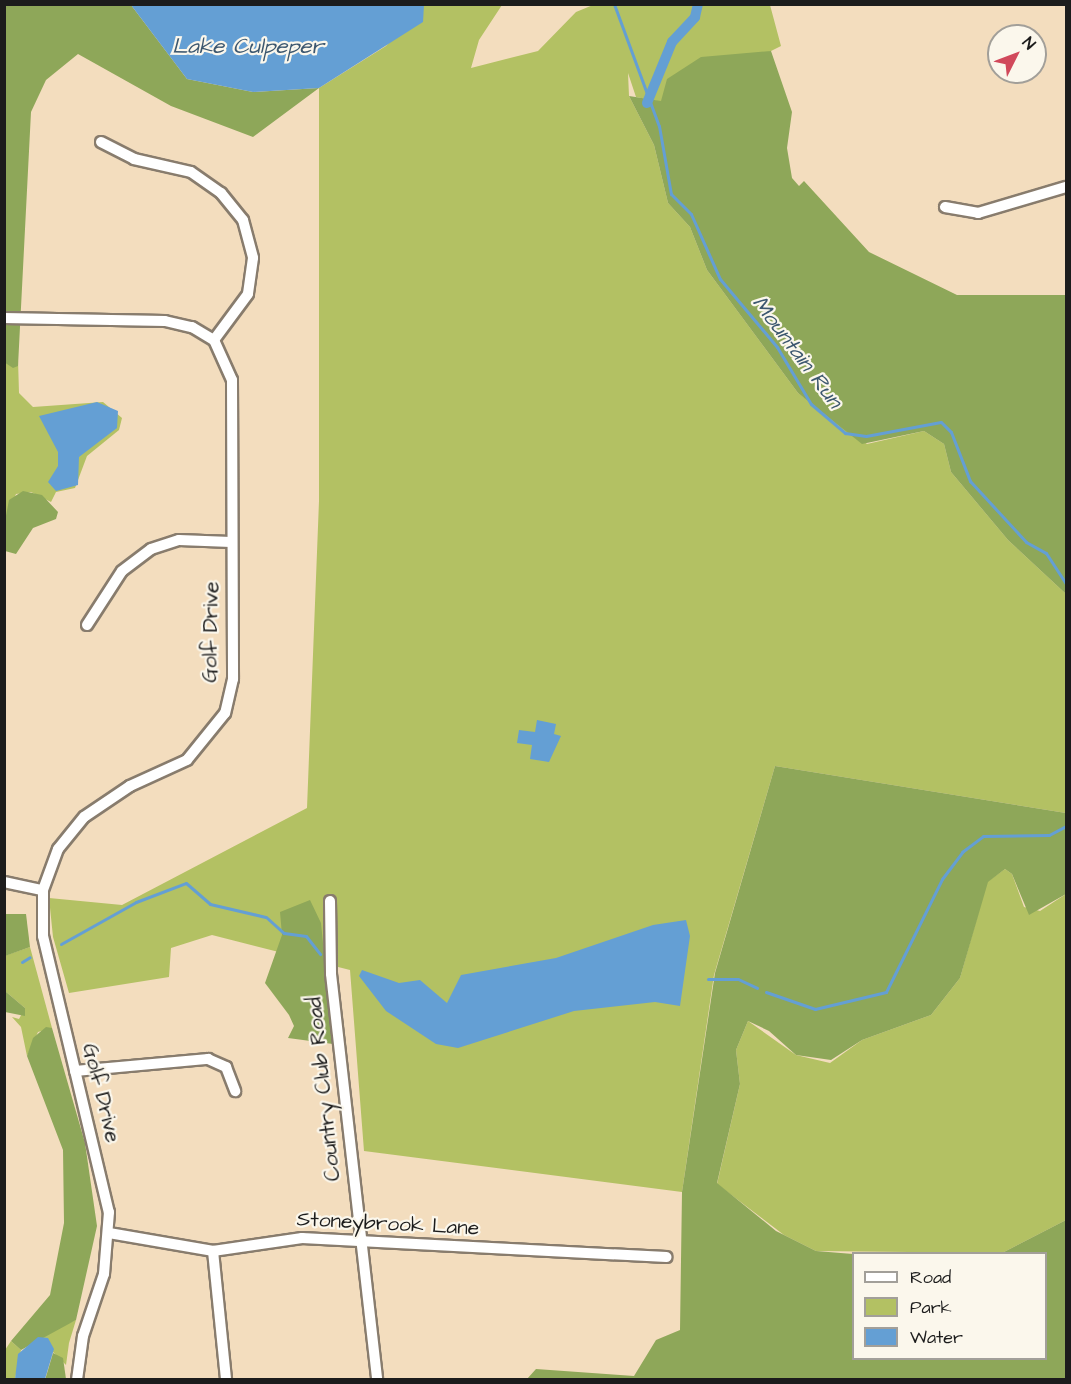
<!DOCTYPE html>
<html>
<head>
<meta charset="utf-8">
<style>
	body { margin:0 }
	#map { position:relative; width:1071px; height:1384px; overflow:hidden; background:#f3ddbe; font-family:"Architects Daughter",sans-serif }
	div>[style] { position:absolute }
	.green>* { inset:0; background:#b3c163 }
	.forest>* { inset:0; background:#8ea759 }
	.water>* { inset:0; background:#649fd4 }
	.stream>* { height:3px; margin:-1.5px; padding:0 1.5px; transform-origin:1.5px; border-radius:1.5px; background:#649fd4 }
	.canal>* { height:10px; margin:-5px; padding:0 5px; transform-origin:5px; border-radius:5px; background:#649fd4 }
	.roads { filter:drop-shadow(2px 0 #887c6d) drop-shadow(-2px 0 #887c6d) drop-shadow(0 2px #887c6d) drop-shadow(0 -2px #887c6d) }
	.street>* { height:10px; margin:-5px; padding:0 5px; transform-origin:5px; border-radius:5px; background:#fff }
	span { translate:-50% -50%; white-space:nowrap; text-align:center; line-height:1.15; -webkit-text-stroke:4.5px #fbf7ec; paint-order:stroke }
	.street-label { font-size:21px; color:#1c1c1c }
	.water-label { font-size:22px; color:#3c576f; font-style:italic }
	.frame { position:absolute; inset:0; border:6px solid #1c1c1c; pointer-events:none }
	.legend { position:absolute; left:852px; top:1252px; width:195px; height:108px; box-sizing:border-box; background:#fbf7ec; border:2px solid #a29f99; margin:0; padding:8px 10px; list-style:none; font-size:18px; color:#1c1c1c }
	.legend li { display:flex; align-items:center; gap:12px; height:30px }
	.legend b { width:30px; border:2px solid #a29f99 }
	.north { position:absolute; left:987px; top:24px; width:60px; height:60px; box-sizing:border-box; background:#fbf7ec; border:2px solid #a29f99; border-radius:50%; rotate:48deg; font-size:16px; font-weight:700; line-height:24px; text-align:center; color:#1c1c1c }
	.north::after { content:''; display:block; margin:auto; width:21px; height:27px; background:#d1495b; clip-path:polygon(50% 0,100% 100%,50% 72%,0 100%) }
</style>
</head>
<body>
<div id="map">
	<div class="green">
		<i style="clip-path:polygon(424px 5px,502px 5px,479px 40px,471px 68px,538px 51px,576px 12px,593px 5px,770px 5px,781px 46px,668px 103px,636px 97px,628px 73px,629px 96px,654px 145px,668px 203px,690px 227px,707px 270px,798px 393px,867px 444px,924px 431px,944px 444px,951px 472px,1008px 540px,1066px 594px,1066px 813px,775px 766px,714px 975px,682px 1192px,364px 1151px,350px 970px,212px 935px,171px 948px,169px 977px,69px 993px,53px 937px,49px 898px,122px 905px,307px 808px,319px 501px,319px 88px,386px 46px)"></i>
		<i style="clip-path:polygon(4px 325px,17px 326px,19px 393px,33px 407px,103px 402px,122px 418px,119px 430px,87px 456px,75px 488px,56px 492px,51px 502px,31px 492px,16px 494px,5px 521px)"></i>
		<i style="clip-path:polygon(1005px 869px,1012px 874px,1024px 907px,1040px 911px,1066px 894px,1066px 1220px,1002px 1253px,816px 1251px,784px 1235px,717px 1184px,740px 1084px,736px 1050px,748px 1021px,796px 1055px,830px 1063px,862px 1040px,931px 1015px,960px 978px,987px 882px)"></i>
		<i style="clip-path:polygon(30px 947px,52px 1028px,38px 1032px,27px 1056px,21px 1027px,12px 1017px,19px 1019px,25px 1008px,5px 991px,4px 956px)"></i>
		<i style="clip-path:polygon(76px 1320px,69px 1343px,66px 1365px,38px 1337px)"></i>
		<i style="clip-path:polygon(11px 1341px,21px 1350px,15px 1379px,5px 1380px,5px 1350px)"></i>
	</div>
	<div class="forest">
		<i style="clip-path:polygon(4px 5px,131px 5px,187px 79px,253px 92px,319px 88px,253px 137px,171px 106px,78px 54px,46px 80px,31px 112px,18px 366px,13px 368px,4px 362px)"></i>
		<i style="clip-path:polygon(771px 51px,792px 112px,787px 148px,792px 178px,799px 186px,804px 181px,869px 252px,957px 295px,1066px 295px,1066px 594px,1008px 540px,951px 472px,944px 444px,924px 431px,862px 444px,798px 393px,707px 270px,690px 227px,668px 203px,654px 145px,629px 96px,661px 101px,667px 79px,701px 57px)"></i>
		<i style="clip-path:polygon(23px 491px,42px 495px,58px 512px,56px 519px,33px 528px,16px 554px,5px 551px,5px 521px,9px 500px)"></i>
		<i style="clip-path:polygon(775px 766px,1066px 813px,1066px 894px,1029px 915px,1012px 874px,1005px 869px,988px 882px,960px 978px,931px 1015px,862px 1040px,831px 1060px,796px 1055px,769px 1031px,748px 1021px,736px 1050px,740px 1084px,717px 1183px,776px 1231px,816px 1251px,853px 1254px,854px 1358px,1046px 1358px,1046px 1254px,1002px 1253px,1066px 1220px,1066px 1379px,527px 1379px,536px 1369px,634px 1376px,656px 1340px,680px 1330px,682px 1192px,715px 973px)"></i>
		<i style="clip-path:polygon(310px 900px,321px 923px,333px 1044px,288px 1038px,294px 1026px,289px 1015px,265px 983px,282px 935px,280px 912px)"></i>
		<i style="clip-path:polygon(5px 914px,26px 914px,30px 947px,5px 956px)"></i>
		<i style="clip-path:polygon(5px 991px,25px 1008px,25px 1016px,5px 1012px)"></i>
		<i style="clip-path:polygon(46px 1027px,52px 1028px,85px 1143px,97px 1226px,76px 1320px,21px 1350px,11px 1341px,50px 1295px,64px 1223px,63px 1150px,27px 1056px,33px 1038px)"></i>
		<i style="clip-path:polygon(53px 1353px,63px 1358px,66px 1379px,45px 1380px)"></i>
	</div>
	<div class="water">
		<i style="clip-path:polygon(131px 5px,424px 5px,423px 22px,319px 88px,253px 92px,187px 79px)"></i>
		<i style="clip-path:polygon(97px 402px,118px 411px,117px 428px,79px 457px,78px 485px,56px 491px,48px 482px,58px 466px,58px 452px,39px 416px)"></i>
		<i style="clip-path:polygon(537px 720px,556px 724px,554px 734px,561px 736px,549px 762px,530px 759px,532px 745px,517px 743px,519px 730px,535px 732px)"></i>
		<i style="clip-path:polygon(686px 920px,690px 936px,680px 1006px,655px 1002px,574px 1011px,458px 1048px,436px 1044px,386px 1011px,359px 976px,362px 970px,399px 983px,420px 980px,447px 1003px,461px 975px,556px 958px,653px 925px)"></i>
		<i style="clip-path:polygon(38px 1337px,48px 1338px,54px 1349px,45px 1379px,15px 1379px,18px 1354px)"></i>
	</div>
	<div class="stream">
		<i style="left:614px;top:4px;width:130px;rotate:69.8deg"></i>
		<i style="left:659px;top:126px;width:69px;rotate:80deg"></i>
		<i style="left:671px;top:194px;width:28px;rotate:45deg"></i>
		<i style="left:691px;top:214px;width:71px;rotate:66deg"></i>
		<i style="left:720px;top:279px;width:89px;rotate:50deg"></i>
		<i style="left:777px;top:347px;width:66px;rotate:59.2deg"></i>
		<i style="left:811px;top:404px;width:45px;rotate:40.5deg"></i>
		<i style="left:845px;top:433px;width:21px;rotate:8deg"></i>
		<i style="left:866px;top:436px;width:76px;rotate:-10.6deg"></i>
		<i style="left:941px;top:422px;width:14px;rotate:45deg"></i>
		<i style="left:951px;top:432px;width:53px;rotate:68.8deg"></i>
		<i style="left:970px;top:481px;width:83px;rotate:47.4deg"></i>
		<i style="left:1026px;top:542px;width:23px;rotate:29deg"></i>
		<i style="left:1046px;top:553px;width:37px;rotate:57deg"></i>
		<i style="left:61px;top:944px;width:86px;rotate:-29.2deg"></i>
		<i style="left:136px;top:902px;width:53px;rotate:-20.8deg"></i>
		<i style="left:186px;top:883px;width:32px;rotate:41deg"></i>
		<i style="left:210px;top:904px;width:57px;rotate:13.1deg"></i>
		<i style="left:266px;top:917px;width:24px;rotate:42deg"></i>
		<i style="left:284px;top:933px;width:22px;rotate:8deg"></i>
		<i style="left:306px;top:936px;width:23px;rotate:52deg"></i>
		<i style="left:22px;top:962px;width:9px;rotate:-32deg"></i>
		<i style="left:708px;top:979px;width:30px"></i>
		<i style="left:738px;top:979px;width:21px;rotate:25deg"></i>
		<i style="left:766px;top:992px;width:52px;rotate:19.1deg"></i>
		<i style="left:815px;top:1009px;width:73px;rotate:-13.5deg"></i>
		<i style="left:886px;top:992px;width:126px;rotate:-63.6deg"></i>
		<i style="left:942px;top:879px;width:34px;rotate:-53deg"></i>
		<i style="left:962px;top:852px;width:26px;rotate:-37deg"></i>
		<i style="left:983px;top:836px;width:66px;rotate:-0.9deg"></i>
		<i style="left:1049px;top:835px;width:19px;rotate:-28deg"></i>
	</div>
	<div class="canal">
		<i style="left:647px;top:103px;width:66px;rotate:-67.7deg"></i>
		<i style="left:672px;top:42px;width:34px;rotate:-47deg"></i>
		<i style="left:695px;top:17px;width:13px;rotate:-77deg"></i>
	</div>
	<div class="roads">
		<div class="street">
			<i style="left:101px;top:142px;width:37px;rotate:27deg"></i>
			<i style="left:134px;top:159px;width:58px;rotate:12.8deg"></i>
			<i style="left:191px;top:172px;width:37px;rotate:35deg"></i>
			<i style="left:221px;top:193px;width:35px;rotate:51deg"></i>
			<i style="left:243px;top:220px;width:39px;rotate:75deg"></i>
			<i style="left:253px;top:258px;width:36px;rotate:98deg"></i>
			<i style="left:248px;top:294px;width:57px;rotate:126.5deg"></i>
			<i style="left:945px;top:207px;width:34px;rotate:10deg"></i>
			<i style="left:978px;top:213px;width:92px;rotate:-16.5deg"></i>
			<i style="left:4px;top:318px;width:161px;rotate:1.1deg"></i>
			<i style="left:165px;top:321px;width:28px;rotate:13deg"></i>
			<i style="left:192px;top:327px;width:26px;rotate:31deg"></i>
			<i style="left:214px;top:340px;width:44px;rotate:65.8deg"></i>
			<i style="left:232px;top:380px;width:299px;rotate:89.8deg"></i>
			<i style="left:233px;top:679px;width:35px;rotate:103deg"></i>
			<i style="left:225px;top:713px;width:60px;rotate:129deg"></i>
			<i style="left:187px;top:760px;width:63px;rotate:155.5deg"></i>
			<i style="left:130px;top:786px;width:55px;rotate:146deg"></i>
			<i style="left:84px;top:817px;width:41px;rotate:129.1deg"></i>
			<i style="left:58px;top:849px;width:44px;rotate:110.1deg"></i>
			<i style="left:43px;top:890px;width:46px;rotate:90deg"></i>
			<i style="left:43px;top:936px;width:284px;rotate:76.6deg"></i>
			<i style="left:109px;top:1212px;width:62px;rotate:94.6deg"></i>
			<i style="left:104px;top:1274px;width:65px;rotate:108.7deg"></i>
			<i style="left:83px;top:1336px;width:44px;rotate:97.8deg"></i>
			<i style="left:87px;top:625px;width:64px;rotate:-57.1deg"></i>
			<i style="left:122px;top:571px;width:36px;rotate:-37deg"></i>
			<i style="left:151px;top:549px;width:29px;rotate:-18deg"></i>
			<i style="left:179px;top:540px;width:52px;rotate:2.2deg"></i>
			<i style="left:4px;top:882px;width:40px;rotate:12deg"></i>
			<i style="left:330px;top:901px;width:73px;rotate:89.2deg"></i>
			<i style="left:331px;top:974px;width:409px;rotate:83.5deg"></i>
			<i style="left:75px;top:1071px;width:134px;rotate:-5.2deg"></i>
			<i style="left:208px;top:1059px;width:20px;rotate:24deg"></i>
			<i style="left:226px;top:1067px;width:26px;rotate:69deg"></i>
			<i style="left:109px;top:1233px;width:106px;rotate:9.8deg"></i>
			<i style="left:213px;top:1251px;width:90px;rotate:-8.3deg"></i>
			<i style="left:302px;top:1238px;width:365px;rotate:3deg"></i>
			<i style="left:213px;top:1251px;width:130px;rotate:84.2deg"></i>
		</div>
	</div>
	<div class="street-label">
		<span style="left:211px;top:632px;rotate:-89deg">Golf Drive</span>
		<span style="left:324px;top:1089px;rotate:-96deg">Country Club Road</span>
		<span style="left:101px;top:1093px;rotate:76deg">Golf Drive</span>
		<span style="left:388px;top:1224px;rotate:3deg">Stoneybrook Lane</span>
	</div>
	<div class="water-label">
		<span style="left:248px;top:47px">Lake Culpeper</span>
		<span style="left:797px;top:352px;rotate:53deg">Mountain Run</span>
	</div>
	<div class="frame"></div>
	<ul class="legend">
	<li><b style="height:8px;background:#fff"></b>Road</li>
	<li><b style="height:16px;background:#b3c163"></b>Park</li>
	<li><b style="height:16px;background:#649fd4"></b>Water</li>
	</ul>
	<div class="north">N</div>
</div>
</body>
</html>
